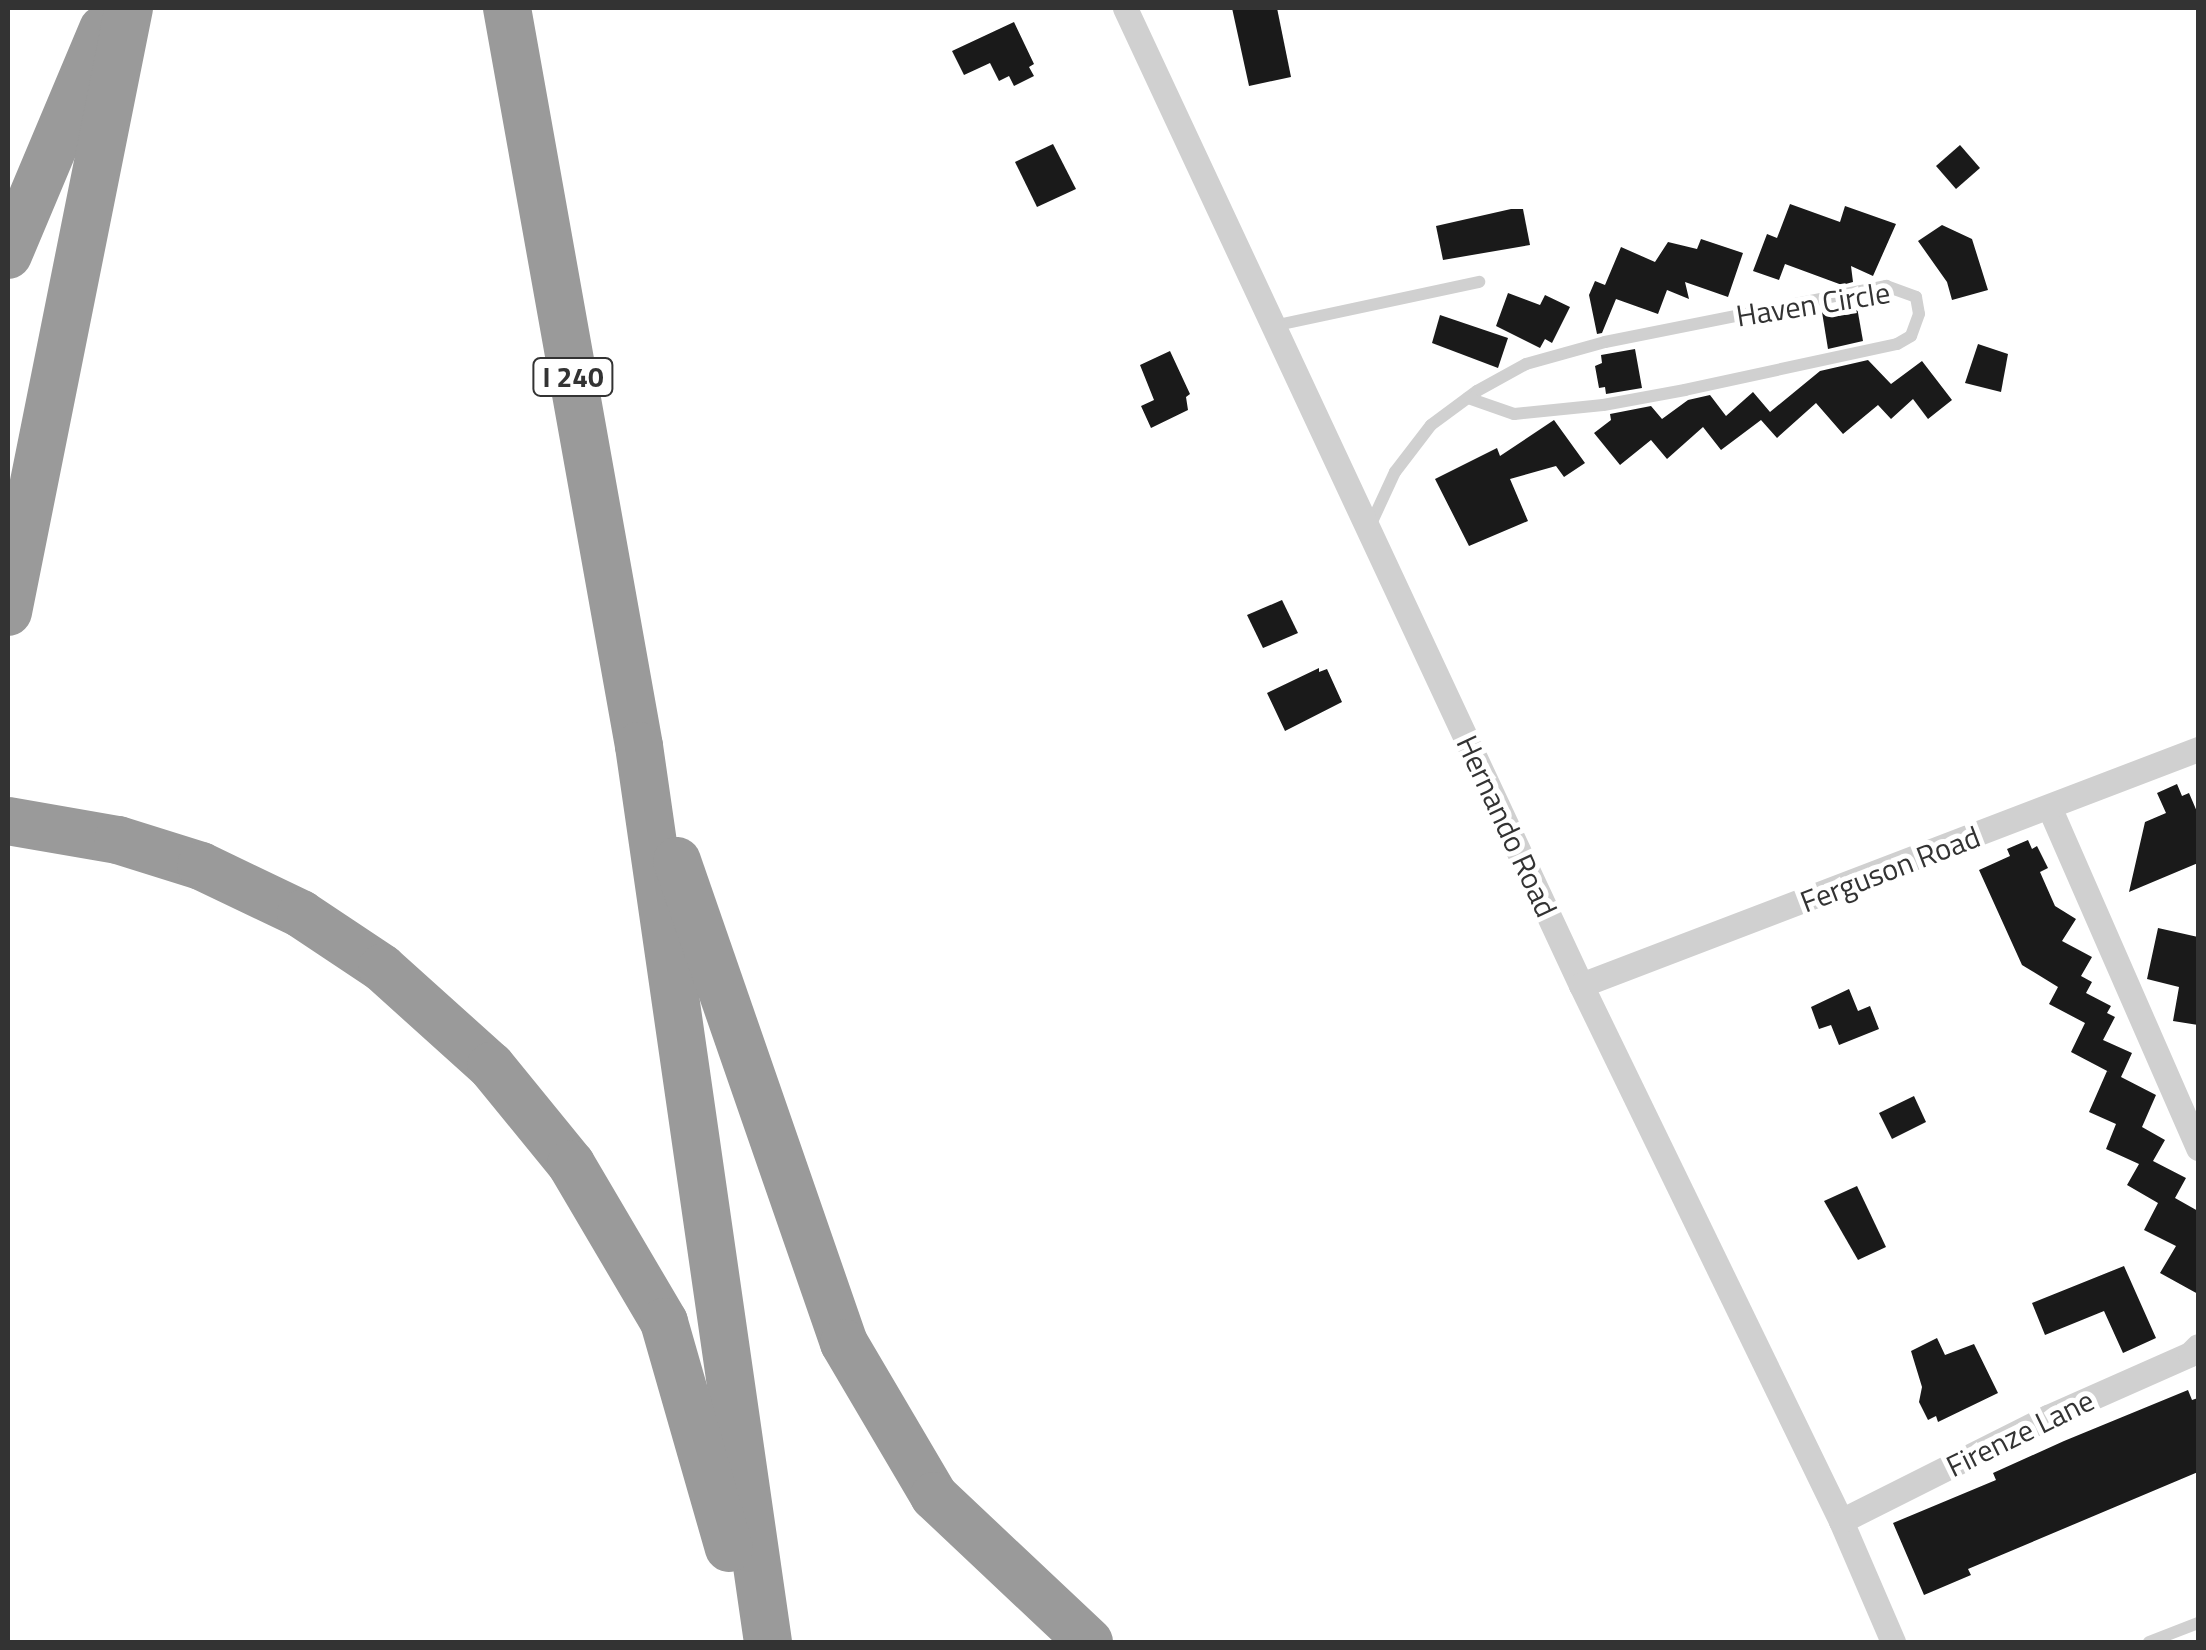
<!DOCTYPE html>
<html>
<head>
<meta charset="utf-8">
<style>
	body { margin:0 }
	#map { position:relative; width:2206px; height:1650px; overflow:hidden; background:#fff; font-family:"Titillium Web",sans-serif }
	div>[style] { position:absolute }
	.building>* { inset:0; background:#1a1a1a }
	.lane>* { height:12px; margin:-6px; padding:0 6px; transform-origin:6px; border-radius:6px; background:#d0d0d0 }
	.street>* { height:25px; margin:-12.5px; padding:0 12.5px; transform-origin:12.5px; border-radius:12.5px; background:#d0d0d0 }
	.highway>* { height:48px; margin:-24px; padding:0 24px; transform-origin:24px; border-radius:24px; background:#9a9a9a }
	span { translate:-50% -50%; white-space:nowrap; text-align:center; line-height:1.15; -webkit-text-stroke:10px #fff; paint-order:stroke }
	.shield-label span { padding:2px 8px; background:#fff; border:2px solid; border-radius:8px; -webkit-text-stroke-width:0 }
	.shield-label { font-size:28px; color:#333; font-weight:700 }
	.street-label { font-size:30px; color:#333 }
	.frame { position:absolute; inset:0; border:10px solid #333; pointer-events:none }
</style>
</head>
<body>
<div id="map">
	<div class="building">
		<i style="clip-path:polygon(1232px 8px,1277px 8px,1291px 77px,1249px 86px)"></i>
		<i style="clip-path:polygon(1014px 22px,1034px 64px,1029px 67px,1034px 76px,1014px 86px,1009px 76px,999px 81px,990px 63px,964px 75px,952px 51px)"></i>
		<i style="clip-path:polygon(1053px 144px,1076px 189px,1037px 207px,1015px 162px)"></i>
		<i style="clip-path:polygon(1960px 145px,1980px 168px,1956px 189px,1936px 166px)"></i>
		<i style="clip-path:polygon(1790px 204px,1840px 222px,1845px 206px,1896px 224px,1873px 276px,1851px 266px,1853px 282px,1842px 285px,1785px 264px,1779px 280px,1753px 271px,1767px 234px,1777px 238px)"></i>
		<i style="clip-path:polygon(1511px 209px,1523px 209px,1530px 245px,1443px 260px,1436px 226px)"></i>
		<i style="clip-path:polygon(1942px 225px,1972px 239px,1988px 290px,1952px 300px,1947px 282px,1918px 241px)"></i>
		<i style="clip-path:polygon(1701px 239px,1743px 253px,1728px 297px,1685px 282px,1689px 299px,1667px 290px,1658px 314px,1616px 299px,1602px 333px,1597px 334px,1589px 295px,1595px 281px,1605px 285px,1621px 247px,1655px 262px,1668px 242px,1697px 249px)"></i>
		<i style="clip-path:polygon(1508px 293px,1540px 305px,1545px 295px,1570px 307px,1552px 343px,1545px 339px,1540px 348px,1496px 326px)"></i>
		<i style="clip-path:polygon(1857px 307px,1863px 341px,1828px 349px,1822px 312px)"></i>
		<i style="clip-path:polygon(1440px 315px,1508px 338px,1498px 368px,1432px 343px)"></i>
		<i style="clip-path:polygon(1978px 344px,2008px 354px,2001px 392px,1965px 383px)"></i>
		<i style="clip-path:polygon(1635px 349px,1642px 388px,1606px 394px,1605px 387px,1599px 388px,1595px 366px,1602px 363px,1601px 355px)"></i>
		<i style="clip-path:polygon(1170px 351px,1190px 394px,1186px 397px,1188px 410px,1151px 428px,1141px 406px,1154px 400px,1140px 365px)"></i>
		<i style="clip-path:polygon(1868px 360px,1891px 384px,1922px 361px,1952px 400px,1928px 419px,1913px 399px,1891px 419px,1878px 405px,1843px 434px,1816px 403px,1777px 438px,1761px 420px,1721px 450px,1703px 427px,1667px 459px,1651px 440px,1620px 465px,1594px 433px,1611px 420px,1610px 414px,1651px 406px,1662px 419px,1688px 400px,1710px 395px,1726px 416px,1753px 392px,1770px 412px,1820px 371px)"></i>
		<i style="clip-path:polygon(1554px 420px,1585px 463px,1564px 477px,1556px 466px,1510px 479px,1528px 521px,1469px 546px,1435px 479px,1497px 448px,1500px 456px)"></i>
		<i style="clip-path:polygon(1282px 600px,1298px 633px,1263px 648px,1247px 615px)"></i>
		<i style="clip-path:polygon(1319px 668px,1319px 672px,1327px 669px,1342px 702px,1285px 731px,1267px 693px)"></i>
		<i style="clip-path:polygon(2177px 784px,2182px 796px,2189px 793px,2198px 814px,2198px 863px,2129px 892px,2145px 822px,2166px 813px,2157px 793px)"></i>
		<i style="clip-path:polygon(2028px 840px,2032px 849px,2037px 846px,2048px 868px,2040px 872px,2055px 906px,2076px 919px,2062px 941px,2092px 957px,2081px 976px,2092px 982px,2086px 993px,2111px 1006px,2107px 1013px,2115px 1017px,2103px 1040px,2132px 1053px,2121px 1077px,2156px 1095px,2142px 1127px,2165px 1140px,2153px 1161px,2186px 1178px,2175px 1198px,2198px 1211px,2198px 1294px,2160px 1273px,2176px 1246px,2144px 1230px,2158px 1203px,2127px 1185px,2139px 1164px,2106px 1149px,2116px 1124px,2089px 1112px,2107px 1071px,2111px 1073px,2071px 1052px,2085px 1023px,2049px 1004px,2058px 987px,2022px 965px,1979px 870px,2010px 856px,2007px 849px)"></i>
		<i style="clip-path:polygon(2158px 928px,2198px 937px,2198px 1025px,2173px 1021px,2179px 987px,2147px 979px)"></i>
		<i style="clip-path:polygon(1849px 989px,1858px 1011px,1870px 1006px,1879px 1029px,1839px 1045px,1831px 1025px,1819px 1029px,1811px 1007px)"></i>
		<i style="clip-path:polygon(1914px 1096px,1926px 1122px,1892px 1139px,1879px 1113px)"></i>
		<i style="clip-path:polygon(1857px 1186px,1886px 1247px,1858px 1260px,1824px 1201px)"></i>
		<i style="clip-path:polygon(2124px 1266px,2156px 1338px,2123px 1353px,2104px 1311px,2045px 1335px,2032px 1303px)"></i>
		<i style="clip-path:polygon(1937px 1338px,1945px 1355px,1974px 1344px,1998px 1393px,1938px 1422px,1936px 1416px,1928px 1420px,1919px 1402px,1922px 1387px,1911px 1351px)"></i>
		<i style="clip-path:polygon(2188px 1390px,2192px 1400px,2198px 1398px,2198px 1472px,1968px 1569px,1971px 1575px,1924px 1595px,1893px 1523px,1996px 1480px,1993px 1473px,2064px 1441px)"></i>
	</div>
	<div class="lane">
		<i style="left:1273px;top:326px;width:211px;rotate:-12.1deg"></i>
		<i style="left:1370px;top:526px;width:60px;rotate:-65.2deg"></i>
		<i style="left:1395px;top:472px;width:59px;rotate:-52.5deg"></i>
		<i style="left:1431px;top:425px;width:57px;rotate:-36.5deg"></i>
		<i style="left:1477px;top:391px;width:56px;rotate:-28.9deg"></i>
		<i style="left:1526px;top:364px;width:82px;rotate:-15.6deg"></i>
		<i style="left:1605px;top:342px;width:287px;rotate:-11.3deg"></i>
		<i style="left:1886px;top:286px;width:32px;rotate:20deg"></i>
		<i style="left:1916px;top:297px;width:17px;rotate:80deg"></i>
		<i style="left:1919px;top:314px;width:23px;rotate:110deg"></i>
		<i style="left:1911px;top:336px;width:16px;rotate:150deg"></i>
		<i style="left:1897px;top:344px;width:217px;rotate:167.8deg"></i>
		<i style="left:1685px;top:390px;width:83px;rotate:169.6deg"></i>
		<i style="left:1603px;top:405px;width:89px;rotate:174.2deg"></i>
		<i style="left:1514px;top:414px;width:49px;rotate:-160.8deg"></i>
		<i style="left:2149px;top:1642px;width:53px;rotate:-21.2deg"></i>
	</div>
	<div class="street">
		<i style="left:1125px;top:8px;width:1078px;rotate:64.98deg"></i>
		<i style="left:1581px;top:985px;width:596px;rotate:64.12deg"></i>
		<i style="left:1841px;top:1521px;width:132px;rotate:66.7deg"></i>
		<i style="left:2050px;top:809px;width:370px;rotate:66.4deg"></i>
		<i style="left:1581px;top:985px;width:661px;rotate:-20.93deg"></i>
		<i style="left:1841px;top:1521px;width:232px;rotate:-26.7deg"></i>
		<i style="left:2048px;top:1417px;width:155px;rotate:-23.9deg"></i>
		<i style="left:2190px;top:1354px;width:11px;rotate:-45deg"></i>
	</div>
	<div class="highway">
		<i style="left:507px;top:8px;width:750px;rotate:79.86deg"></i>
		<i style="left:639px;top:746px;width:905px;rotate:81.81deg"></i>
		<i style="left:8px;top:255px;width:245px;rotate:-67.2deg"></i>
		<i style="left:8px;top:612px;width:616px;rotate:-78.67deg"></i>
		<i style="left:8px;top:821px;width:112px;rotate:9.8deg"></i>
		<i style="left:118px;top:840px;width:87px;rotate:17.4deg"></i>
		<i style="left:201px;top:866px;width:111px;rotate:25.6deg"></i>
		<i style="left:301px;top:914px;width:97px;rotate:33.7deg"></i>
		<i style="left:382px;top:968px;width:147px;rotate:42deg"></i>
		<i style="left:491px;top:1066px;width:127px;rotate:50.8deg"></i>
		<i style="left:571px;top:1164px;width:183px;rotate:59.5deg"></i>
		<i style="left:664px;top:1322px;width:235px;rotate:74deg"></i>
		<i style="left:677px;top:861px;width:510px;rotate:70.89deg"></i>
		<i style="left:844px;top:1343px;width:178px;rotate:59.5deg"></i>
		<i style="left:934px;top:1496px;width:213px;rotate:43.3deg"></i>
	</div>
	<div class="shield-label">
		<span style="left:573px;top:377px">I 240</span>
	</div>
	<div class="street-label">
		<span style="left:1813px;top:304px;rotate:-9deg">Haven Circle</span>
		<span style="left:1507px;top:826px;rotate:65deg">Hernando Road</span>
		<span style="left:1890px;top:869px;rotate:-21deg">Ferguson Road</span>
		<span style="left:2020px;top:1433px;rotate:-26deg">Firenze Lane</span>
	</div>
	<div class="frame"></div>
</div>
</body>
</html>
